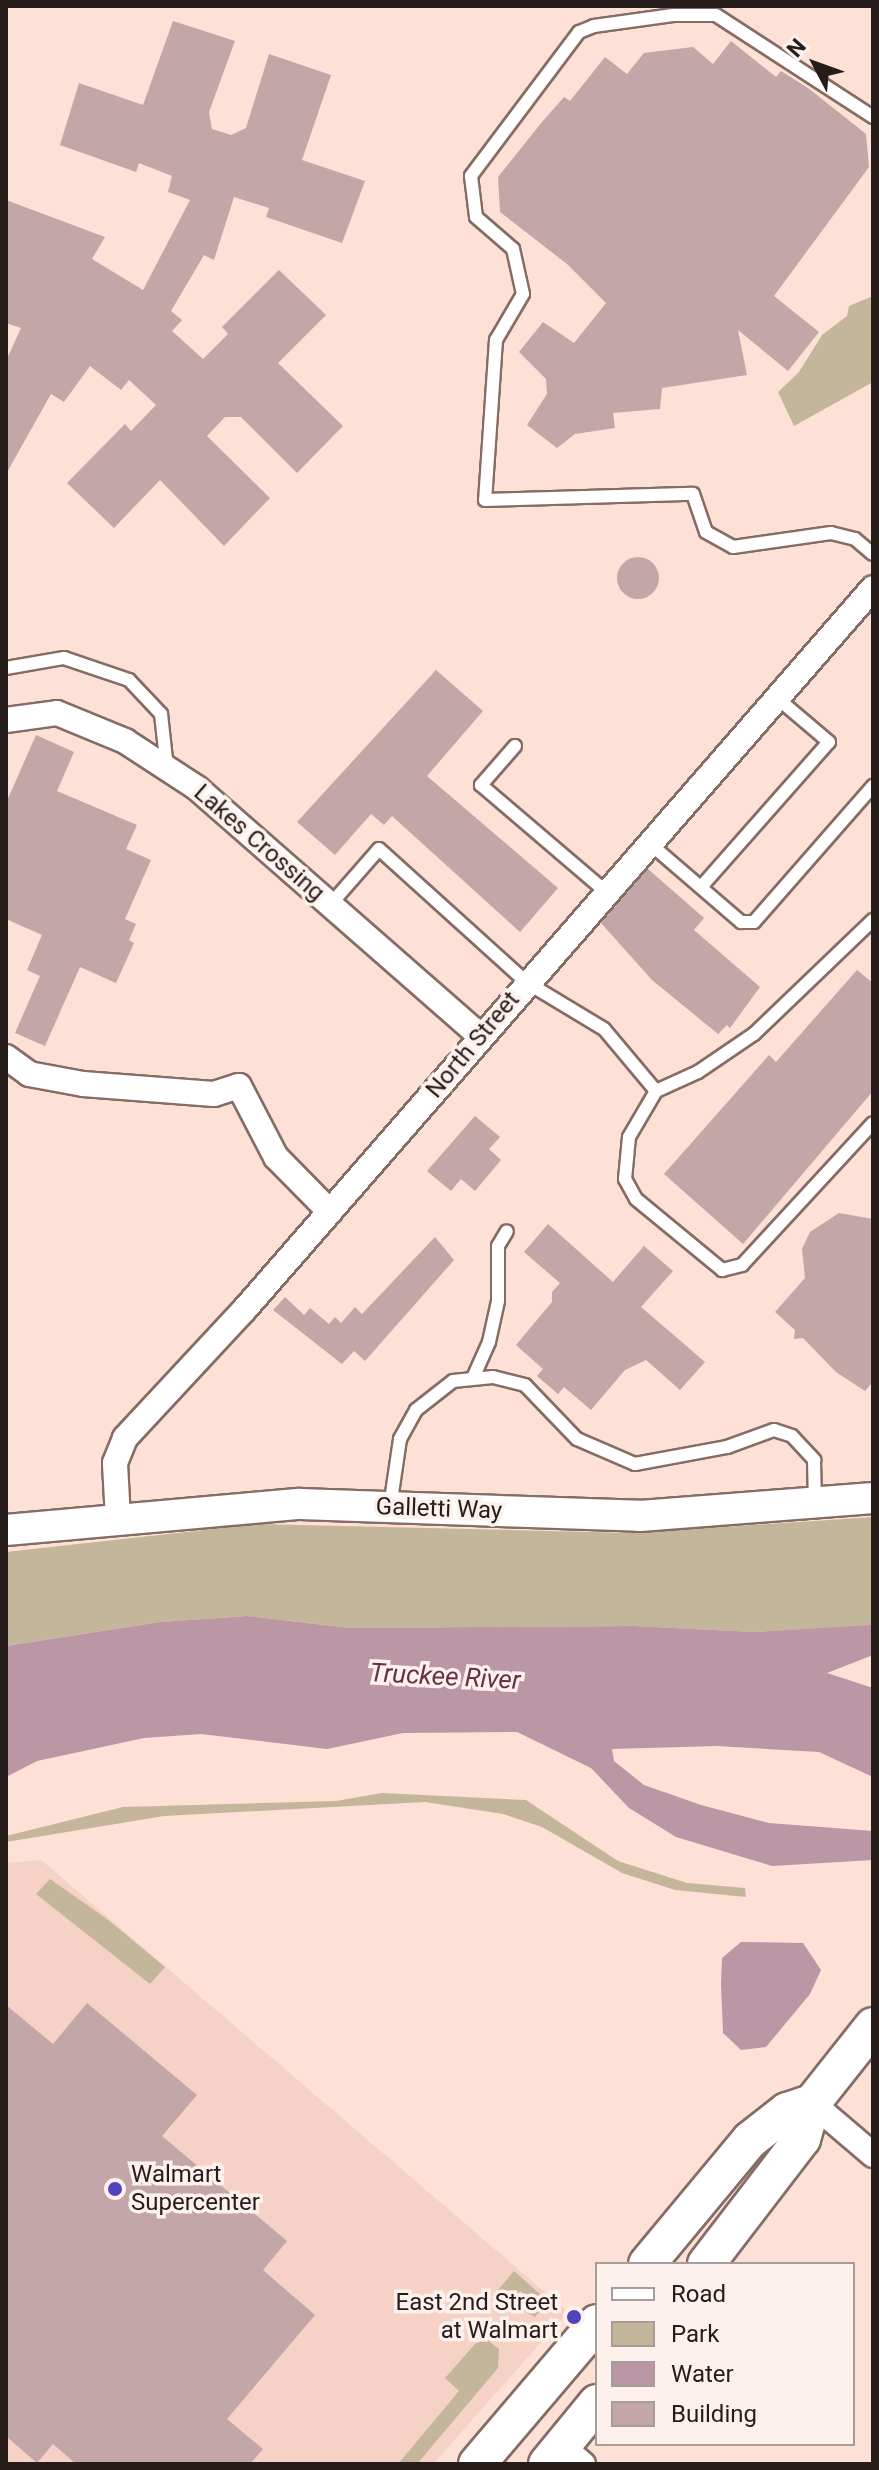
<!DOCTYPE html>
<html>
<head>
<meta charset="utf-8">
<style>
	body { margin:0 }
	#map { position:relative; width:879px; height:2470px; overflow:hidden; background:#fde0d6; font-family:Roboto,sans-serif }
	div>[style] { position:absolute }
	.built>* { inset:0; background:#f6d1c5 }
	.green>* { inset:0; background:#c4b69b }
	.water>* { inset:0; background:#bb96a5 }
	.building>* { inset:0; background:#c3a6a7 }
	.round { border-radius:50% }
	.roads { filter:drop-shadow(2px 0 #856c64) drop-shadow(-2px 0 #856c64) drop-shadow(0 2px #856c64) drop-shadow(0 -2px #856c64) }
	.service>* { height:12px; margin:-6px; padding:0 6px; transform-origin:6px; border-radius:6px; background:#fff }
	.minor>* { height:24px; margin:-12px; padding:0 12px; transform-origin:12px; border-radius:12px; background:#fff }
	.tertiary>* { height:30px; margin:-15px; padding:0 15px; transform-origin:15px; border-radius:15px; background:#fff }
	.secondary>* { height:36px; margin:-18px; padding:0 18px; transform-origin:18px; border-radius:18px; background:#fff }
	.dots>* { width:22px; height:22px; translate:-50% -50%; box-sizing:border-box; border:4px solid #fdf1ed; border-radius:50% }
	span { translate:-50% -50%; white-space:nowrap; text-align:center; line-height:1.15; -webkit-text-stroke:7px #fdf1ed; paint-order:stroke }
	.street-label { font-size:24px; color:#261c19 }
	.poi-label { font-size:24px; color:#261c19 }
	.left { translate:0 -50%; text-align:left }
	.right { translate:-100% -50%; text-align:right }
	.water-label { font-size:26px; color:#643148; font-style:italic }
	.frame { position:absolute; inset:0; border:8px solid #261c19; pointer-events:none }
	.legend { position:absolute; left:595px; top:2262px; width:260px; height:184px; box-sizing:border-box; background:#fdf1ed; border:2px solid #a79c98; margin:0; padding:10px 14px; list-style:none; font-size:24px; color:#261c19 }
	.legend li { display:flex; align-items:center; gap:16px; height:40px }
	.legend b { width:40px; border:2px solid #a79c98 }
	.north { position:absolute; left:775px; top:24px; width:80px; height:80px; -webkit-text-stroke:6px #fdf1ed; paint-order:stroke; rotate:311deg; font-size:22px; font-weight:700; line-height:32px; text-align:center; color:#261c19 }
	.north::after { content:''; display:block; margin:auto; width:28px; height:36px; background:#261c19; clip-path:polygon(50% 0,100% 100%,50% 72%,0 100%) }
</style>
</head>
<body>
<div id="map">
	<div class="built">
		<i style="clip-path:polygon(41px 1860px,568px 2312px,433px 2464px,6px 2464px,6px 1863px)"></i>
	</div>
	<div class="green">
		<i style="clip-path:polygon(873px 296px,873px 382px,794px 426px,778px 392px,799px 372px,822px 335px,847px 316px,849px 306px)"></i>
		<i style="clip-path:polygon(873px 1517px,873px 1626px,754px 1632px,634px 1626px,350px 1628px,247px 1616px,160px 1622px,6px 1646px,6px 1552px,258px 1524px,633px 1533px)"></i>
		<i style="clip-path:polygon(382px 1793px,526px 1800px,618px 1861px,687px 1883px,745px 1888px,746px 1897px,675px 1890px,622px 1873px,542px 1827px,503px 1814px,425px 1802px,164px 1816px,6px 1842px,6px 1836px,123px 1807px,336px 1801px)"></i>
		<i style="clip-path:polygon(50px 1879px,107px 1919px,165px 1967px,150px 1984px,36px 1894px)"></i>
		<i style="clip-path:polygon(514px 2271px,548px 2301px,535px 2317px,516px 2307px,526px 2296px,520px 2291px,511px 2301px,498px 2290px)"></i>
		<i style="clip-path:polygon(486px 2339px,499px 2349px,498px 2368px,417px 2464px,398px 2464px,459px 2391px,445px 2378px,475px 2344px)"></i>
	</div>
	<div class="water">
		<i style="clip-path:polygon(247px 1616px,350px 1628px,634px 1626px,754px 1632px,873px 1625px,873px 1655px,827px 1673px,873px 1688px,873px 1777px,819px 1752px,717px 1746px,612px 1749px,614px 1761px,644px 1785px,701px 1805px,769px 1823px,873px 1831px,873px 1860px,772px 1866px,676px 1837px,629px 1808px,591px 1768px,517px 1732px,403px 1733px,327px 1749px,201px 1734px,144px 1738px,37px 1761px,6px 1777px,6px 1646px,160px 1622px)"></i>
		<i style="clip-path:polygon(741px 1942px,803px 1943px,821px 1970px,810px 1994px,766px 2047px,741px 2050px,723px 2033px,721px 1984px,722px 1958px)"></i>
	</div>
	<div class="building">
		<i style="clip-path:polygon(173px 21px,235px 41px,209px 112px,212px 129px,231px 135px,246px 128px,269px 54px,331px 75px,302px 160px,365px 181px,342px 243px,266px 217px,269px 208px,234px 197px,214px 260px,204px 255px,171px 311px,182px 320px,172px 331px,203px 359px,228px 334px,222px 327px,279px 270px,326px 315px,278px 363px,343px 426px,297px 473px,241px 417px,225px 417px,207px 436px,270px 498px,224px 546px,160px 480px,114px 528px,67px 483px,125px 424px,131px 431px,156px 405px,129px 380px,121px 390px,90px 366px,64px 402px,51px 394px,6px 474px,6px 361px,21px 328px,6px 323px,6px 200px,105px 237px,92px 259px,143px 290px,190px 200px,168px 192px,172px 176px,139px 163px,136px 172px,60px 145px,79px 83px,143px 105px)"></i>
		<i style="clip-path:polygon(731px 41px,776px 77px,781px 71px,808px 88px,866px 134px,869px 167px,774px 296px,819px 332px,788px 371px,738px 330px,747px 375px,662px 388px,660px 409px,613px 413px,615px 428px,575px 434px,557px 448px,527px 425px,547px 394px,546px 379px,519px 352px,543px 322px,574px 343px,606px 303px,567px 264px,500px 212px,498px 177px,542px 122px,564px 97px,570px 101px,605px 57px,627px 74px,644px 53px,693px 47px,713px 64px)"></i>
		<i class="round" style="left:617px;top:557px;width:42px;height:42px"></i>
		<i style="clip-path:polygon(436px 670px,483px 711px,427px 776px,558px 888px,520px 932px,392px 816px,384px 825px,371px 814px,335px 855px,297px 822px)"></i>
		<i style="clip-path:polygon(36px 735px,74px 752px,57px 791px,137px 825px,126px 849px,151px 860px,125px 919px,136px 924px,129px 940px,134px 943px,116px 983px,80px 967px,45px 1046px,15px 1033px,40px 976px,27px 970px,42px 935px,6px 919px,6px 803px)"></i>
		<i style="clip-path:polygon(648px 869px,704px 918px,694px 930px,760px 987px,730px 1028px,727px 1025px,718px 1034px,652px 980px,601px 923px)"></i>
		<i style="clip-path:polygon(857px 970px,873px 983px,873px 1091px,743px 1244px,664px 1174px,769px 1055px,776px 1062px)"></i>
		<i style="clip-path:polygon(475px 1116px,500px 1137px,489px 1149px,501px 1160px,475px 1191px,461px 1179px,451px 1191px,427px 1171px)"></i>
		<i style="clip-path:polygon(839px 1213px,873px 1219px,873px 1382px,865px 1391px,836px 1372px,803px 1338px,794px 1339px,795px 1330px,775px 1312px,805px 1278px,802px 1249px,810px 1232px)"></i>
		<i style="clip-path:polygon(548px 1224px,613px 1282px,644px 1246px,673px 1271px,641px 1307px,705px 1362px,680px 1390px,646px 1360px,625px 1370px,591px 1410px,564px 1387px,558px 1394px,537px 1376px,543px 1369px,516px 1345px,552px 1302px,552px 1292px,560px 1283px,524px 1252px)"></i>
		<i style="clip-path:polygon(435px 1237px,454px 1260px,365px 1361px,354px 1351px,342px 1364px,273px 1310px,285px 1297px,304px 1315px,310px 1308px,329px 1324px,335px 1317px,341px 1323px,355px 1307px,362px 1314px)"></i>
		<i style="clip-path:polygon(87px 2003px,197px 2095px,162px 2136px,287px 2241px,263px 2270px,315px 2315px,227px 2419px,263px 2449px,250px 2464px,76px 2464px,53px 2444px,37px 2463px,6px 2436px,6px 2005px,53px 2044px)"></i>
	</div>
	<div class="roads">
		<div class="service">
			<i style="left:873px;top:117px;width:187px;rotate:-147deg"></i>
			<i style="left:716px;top:15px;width:43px;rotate:180deg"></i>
			<i style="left:673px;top:15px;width:80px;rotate:172.1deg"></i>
			<i style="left:594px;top:26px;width:16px;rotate:158deg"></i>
			<i style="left:579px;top:32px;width:180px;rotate:126.9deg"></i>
			<i style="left:471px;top:176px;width:41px;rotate:83deg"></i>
			<i style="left:476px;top:217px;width:49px;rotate:40.9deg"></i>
			<i style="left:513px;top:249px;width:46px;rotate:77.5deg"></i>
			<i style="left:523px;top:294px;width:53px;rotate:120.4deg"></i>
			<i style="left:496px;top:340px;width:160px;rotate:93.9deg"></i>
			<i style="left:485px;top:500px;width:208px;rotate:-1.7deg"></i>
			<i style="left:693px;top:494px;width:40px;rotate:71.1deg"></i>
			<i style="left:706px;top:532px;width:31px;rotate:29deg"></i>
			<i style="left:733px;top:547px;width:99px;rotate:-8.1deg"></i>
			<i style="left:831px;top:533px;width:25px;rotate:14deg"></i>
			<i style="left:855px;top:539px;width:23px;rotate:40deg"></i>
			<i style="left:6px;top:668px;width:59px;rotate:-9.8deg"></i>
			<i style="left:64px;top:658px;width:69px;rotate:18.7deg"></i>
			<i style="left:129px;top:680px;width:47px;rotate:46.7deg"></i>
			<i style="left:161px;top:714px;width:54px;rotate:83.7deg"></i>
			<i style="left:515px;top:746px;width:52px;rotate:131.1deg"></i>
			<i style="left:481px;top:785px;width:163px;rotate:40.5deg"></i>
			<i style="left:648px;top:842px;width:123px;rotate:40.7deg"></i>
			<i style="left:741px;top:922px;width:13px"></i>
			<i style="left:754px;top:922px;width:181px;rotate:-48.8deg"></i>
			<i style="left:701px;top:887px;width:193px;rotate:-48.6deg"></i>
			<i style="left:829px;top:742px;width:70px;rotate:-139.7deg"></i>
			<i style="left:330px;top:905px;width:74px;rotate:-48.8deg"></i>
			<i style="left:379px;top:849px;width:198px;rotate:42.1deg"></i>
			<i style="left:526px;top:982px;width:91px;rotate:31.1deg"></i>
			<i style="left:604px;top:1029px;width:81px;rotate:50deg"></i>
			<i style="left:656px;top:1091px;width:53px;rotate:120.4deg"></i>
			<i style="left:629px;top:1137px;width:42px;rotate:95.4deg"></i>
			<i style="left:625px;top:1179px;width:23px;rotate:61deg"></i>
			<i style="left:636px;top:1199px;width:112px;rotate:39.5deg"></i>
			<i style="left:722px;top:1270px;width:21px;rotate:-14deg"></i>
			<i style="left:742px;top:1265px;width:193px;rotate:-47.3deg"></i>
			<i style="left:656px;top:1091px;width:46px;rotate:-24.3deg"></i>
			<i style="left:698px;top:1072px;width:68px;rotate:-34.2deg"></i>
			<i style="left:754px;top:1034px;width:165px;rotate:-43.8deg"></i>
			<i style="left:473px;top:1378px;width:39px;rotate:-66deg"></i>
			<i style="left:489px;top:1342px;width:42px;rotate:-77.6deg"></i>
			<i style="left:498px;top:1301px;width:55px;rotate:-90deg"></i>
			<i style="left:498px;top:1246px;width:17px;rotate:-59deg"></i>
			<i style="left:390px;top:1507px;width:69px;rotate:-81.6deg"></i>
			<i style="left:400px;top:1439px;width:33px;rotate:-61deg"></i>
			<i style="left:416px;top:1410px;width:47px;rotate:-38.1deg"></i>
			<i style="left:453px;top:1381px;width:40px;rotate:-5.7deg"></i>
			<i style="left:493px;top:1377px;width:33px;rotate:14deg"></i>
			<i style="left:525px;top:1385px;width:75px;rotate:46.1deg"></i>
			<i style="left:577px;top:1439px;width:63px;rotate:23.3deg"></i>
			<i style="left:635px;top:1464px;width:94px;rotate:-10.5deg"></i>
			<i style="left:727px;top:1447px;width:50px;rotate:-19.9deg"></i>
			<i style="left:774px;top:1430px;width:19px;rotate:18deg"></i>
			<i style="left:792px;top:1436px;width:33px;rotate:47deg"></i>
			<i style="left:814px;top:1460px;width:43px;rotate:88.7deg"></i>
		</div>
		<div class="minor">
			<i style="left:6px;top:720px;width:51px;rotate:-7.8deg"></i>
			<i style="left:57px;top:713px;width:74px;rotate:22.4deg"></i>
			<i style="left:125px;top:741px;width:86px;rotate:33.1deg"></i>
			<i style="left:197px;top:788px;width:376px;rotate:41.2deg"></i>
			<i style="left:6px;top:1057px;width:29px;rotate:36deg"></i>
			<i style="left:29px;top:1074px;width:55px;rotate:10.5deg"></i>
			<i style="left:83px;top:1084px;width:131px;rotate:4.4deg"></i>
			<i style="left:214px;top:1094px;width:26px;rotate:-18deg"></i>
			<i style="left:239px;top:1086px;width:80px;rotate:62.5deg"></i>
			<i style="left:276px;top:1157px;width:77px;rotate:45.5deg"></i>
			<i style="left:118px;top:1519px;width:56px;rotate:-93.1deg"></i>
			<i style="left:115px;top:1463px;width:27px;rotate:-68deg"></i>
			<i style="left:125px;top:1438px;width:176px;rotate:-47.1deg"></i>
			<i style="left:245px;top:1309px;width:956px;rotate:-48.94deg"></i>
			<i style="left:812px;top:2103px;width:80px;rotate:40.4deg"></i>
			<i style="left:562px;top:2446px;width:28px;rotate:41deg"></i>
		</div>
		<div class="tertiary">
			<i style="left:6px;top:1530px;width:295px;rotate:-5.1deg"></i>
			<i style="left:300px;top:1504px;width:340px;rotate:2deg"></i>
			<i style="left:640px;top:1516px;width:234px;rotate:-4.4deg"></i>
		</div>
		<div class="secondary">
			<i style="left:647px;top:2264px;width:161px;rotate:-50.3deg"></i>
			<i style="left:750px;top:2140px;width:47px;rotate:-38.1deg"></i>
			<i style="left:787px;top:2111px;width:26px;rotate:-18deg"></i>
			<i style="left:706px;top:2264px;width:158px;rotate:-52.5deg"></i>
			<i style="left:802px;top:2139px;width:37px;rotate:-74deg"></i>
			<i style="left:812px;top:2103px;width:98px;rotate:-51.6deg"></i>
			<i style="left:477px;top:2464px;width:185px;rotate:-49.6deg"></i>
			<i style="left:547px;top:2464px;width:79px;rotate:-50.7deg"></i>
		</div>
	</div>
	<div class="dots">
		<i style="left:115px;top:2189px;background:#5343ba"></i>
		<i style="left:574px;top:2317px;background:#5343ba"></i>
	</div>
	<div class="street-label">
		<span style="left:259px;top:843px;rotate:41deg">Lakes Crossing</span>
		<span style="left:473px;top:1045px;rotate:-50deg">North Street</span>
		<span style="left:439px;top:1509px;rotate:2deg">Galletti Way</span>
	</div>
	<div class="poi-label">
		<span class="left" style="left:131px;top:2189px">Walmart<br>Supercenter</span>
		<span class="right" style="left:558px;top:2317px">East 2nd Street<br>at Walmart</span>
	</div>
	<div class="water-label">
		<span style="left:445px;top:1677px;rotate:3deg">Truckee River</span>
	</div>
	<div class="frame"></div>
	<ul class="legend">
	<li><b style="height:10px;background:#fff"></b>Road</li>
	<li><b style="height:22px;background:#c4b69b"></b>Park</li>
	<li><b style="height:22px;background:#bb96a5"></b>Water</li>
	<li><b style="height:22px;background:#c3a6a7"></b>Building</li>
	</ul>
	<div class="north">N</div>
</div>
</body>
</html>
